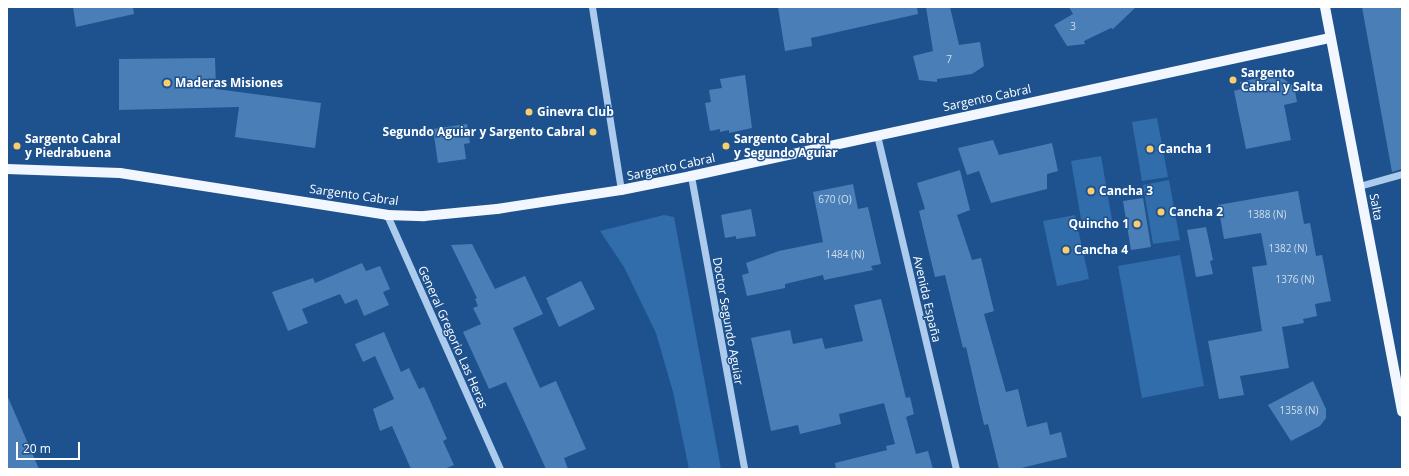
<!DOCTYPE html>
<html>
<head>
<meta charset="utf-8">
<style>
	body { margin:0 }
	#map { position:relative; width:1409px; height:476px; overflow:hidden; background:#1e528e; font-family:"Open Sans",sans-serif }
	div>[style] { position:absolute }
	.green>* { inset:0; background:#316cab }
	.building>* { inset:0; background:#4a7eb7 }
	.minor>* { height:7px; margin:-3.5px; padding:0 3.5px; transform-origin:3.5px; border-radius:3.5px; background:#accbed }
	.major>* { height:10px; margin:-5px; padding:0 5px; transform-origin:5px; border-radius:5px; background:#f2f7ff }
	.dots>* { width:11px; height:11px; translate:-50% -50%; box-sizing:border-box; border:2px solid #1e528e; border-radius:50% }
	span { translate:-50% -50%; white-space:nowrap; text-align:center; line-height:1.15; -webkit-text-stroke:3px #1e528e; paint-order:stroke }
	.number-label { font-size:10px; color:#d2dfed }
	.number-label span { -webkit-text-stroke-width:0 }
	.poi-label { font-size:12px; color:#fff; font-weight:700 }
	.left { translate:0 -50%; text-align:left }
	.right { translate:-100% -50%; text-align:right }
	.street-label { font-size:12px; color:#fff }
	.frame { position:absolute; inset:0; border:8px solid #fff; pointer-events:none }
	.scale { position:absolute; left:16px; top:442px; width:64px; height:18px; box-sizing:border-box; border:2px solid #fff; border-top:0; padding-left:5px; font-size:12px; line-height:14px; white-space:nowrap; color:#fff; -webkit-text-stroke:3px #1e528e; paint-order:stroke }
</style>
</head>
<body>
<div id="map">
	<div class="green">
		<i style="clip-path:polygon(1157px 118px,1168px 177px,1142px 181px,1132px 122px)"></i>
		<i style="clip-path:polygon(1101px 156px,1112px 220px,1082px 225px,1071px 161px)"></i>
		<i style="clip-path:polygon(1169px 180px,1180px 240px,1153px 244px,1143px 185px)"></i>
		<i style="clip-path:polygon(664px 215px,674px 217px,721px 469px,689px 469px,673px 392px,656px 333px,624px 267px,600px 231px)"></i>
		<i style="clip-path:polygon(1075px 215px,1089px 279px,1057px 286px,1043px 221px)"></i>
		<i style="clip-path:polygon(1180px 255px,1204px 386px,1142px 398px,1118px 266px)"></i>
	</div>
	<div class="building">
		<i style="clip-path:polygon(73px 7px,133px 7px,134px 14px,76px 27px)"></i>
		<i style="clip-path:polygon(778px 7px,917px 7px,918px 14px,811px 38px,812px 46px,785px 51px)"></i>
		<i style="clip-path:polygon(926px 7px,950px 7px,959px 45px,980px 42px,984px 66px,972px 74px,937px 79px,937px 82px,919px 80px,913px 56px,933px 51px)"></i>
		<i style="clip-path:polygon(1069px 7px,1136px 7px,1113px 29px,1111px 28px,1084px 41px,1085px 44px,1067px 46px,1054px 25px,1073px 14px)"></i>
		<i style="clip-path:polygon(1362px 7px,1400px 7px,1402px 14px,1402px 169px,1392px 172px)"></i>
		<i style="clip-path:polygon(215px 58px,216px 89px,321px 103px,315px 148px,235px 137px,239px 107px,119px 110px,119px 59px)"></i>
		<i style="clip-path:polygon(1276px 74px,1294px 86px,1297px 102px,1284px 105px,1291px 140px,1246px 149px,1234px 91px,1241px 89px,1240px 82px)"></i>
		<i style="clip-path:polygon(745px 75px,752px 128px,729px 133px,729px 130px,720px 132px,720px 129px,710px 131px,705px 103px,711px 102px,709px 90px,722px 88px,720px 79px)"></i>
		<i style="clip-path:polygon(467px 124px,470px 143px,464px 144px,466px 159px,438px 163px,433px 129px)"></i>
		<i style="clip-path:polygon(993px 140px,999px 155px,1052px 143px,1058px 171px,1047px 174px,1047px 189px,991px 203px,979px 171px,967px 175px,958px 148px)"></i>
		<i style="clip-path:polygon(960px 170px,970px 210px,957px 215px,972px 260px,981px 258px,994px 311px,984px 314px,1006px 392px,1018px 389px,1027px 427px,1047px 422px,1050px 435px,1061px 432px,1067px 457px,1017px 469px,999px 469px,988px 424px,984px 425px,966px 347px,963px 348px,945px 275px,935px 277px,919px 211px,925px 209px,917px 183px)"></i>
		<i style="clip-path:polygon(853px 184px,858px 209px,868px 207px,881px 264px,871px 266px,873px 270px,824px 280px,823px 275px,785px 284px,785px 288px,747px 296px,742px 275px,749px 273px,746px 263px,779px 251px,823px 242px,813px 192px)"></i>
		<i style="clip-path:polygon(1298px 191px,1304px 224px,1310px 223px,1316px 256px,1322px 255px,1331px 301px,1315px 304px,1317px 316px,1303px 319px,1304px 323px,1282px 327px,1289px 368px,1240px 376px,1244px 395px,1219px 399px,1208px 341px,1262px 331px,1252px 267px,1267px 265px,1261px 233px,1224px 239px,1218px 205px)"></i>
		<i style="clip-path:polygon(1143px 198px,1151px 247px,1131px 250px,1123px 201px)"></i>
		<i style="clip-path:polygon(751px 209px,756px 236px,736px 239px,736px 236px,725px 238px,721px 215px)"></i>
		<i style="clip-path:polygon(1206px 227px,1213px 260px,1210px 261px,1213px 274px,1196px 277px,1187px 230px)"></i>
		<i style="clip-path:polygon(472px 244px,495px 289px,525px 276px,543px 314px,513px 328px,540px 388px,556px 381px,586px 449px,564px 458px,568px 469px,546px 469px,506px 382px,489px 389px,463px 332px,481px 324px,473px 308px,478px 306px,475px 299px,477px 298px,451px 245px)"></i>
		<i style="clip-path:polygon(362px 263px,366px 271px,380px 266px,390px 289px,383px 292px,389px 305px,364px 316px,357px 299px,345px 304px,340px 294px,302px 309px,308px 323px,288px 331px,272px 292px,313px 278px,315px 283px)"></i>
		<i style="clip-path:polygon(581px 281px,595px 309px,559px 327px,546px 298px)"></i>
		<i style="clip-path:polygon(881px 299px,906px 398px,910px 397px,914px 414px,906px 417px,916px 454px,928px 451px,933px 469px,836px 469px,835px 463px,887px 450px,886px 446px,895px 444px,884px 403px,839px 414px,841px 424px,800px 434px,798px 425px,771px 431px,751px 338px,790px 330px,793px 344px,822px 338px,825px 349px,863px 341px,854px 305px)"></i>
		<i style="clip-path:polygon(384px 332px,401px 372px,409px 368px,419px 389px,424px 387px,447px 439px,443px 441px,454px 465px,444px 469px,411px 469px,392px 426px,380px 431px,373px 409px,394px 399px,375px 356px,363px 362px,355px 344px)"></i>
		<i style="clip-path:polygon(1313px 381px,1326px 409px,1326px 418px,1320px 426px,1291px 441px,1268px 405px)"></i>
		<i style="clip-path:polygon(7px 395px,39px 469px,7px 469px)"></i>
	</div>
	<div class="minor">
		<i style="left:592px;top:7px;width:185px;rotate:81deg"></i>
		<i style="left:877px;top:135px;width:343px;rotate:76.7deg"></i>
		<i style="left:691px;top:176px;width:298px;rotate:79.7deg"></i>
		<i style="left:1359px;top:186px;width:45px;rotate:-15.6deg"></i>
		<i style="left:387px;top:215px;width:278px;rotate:66deg"></i>
	</div>
	<div class="major">
		<i style="left:1325px;top:7px;width:412px;rotate:79.2deg"></i>
		<i style="left:7px;top:169px;width:113px;rotate:2deg"></i>
		<i style="left:120px;top:173px;width:270px;rotate:8.9deg"></i>
		<i style="left:387px;top:215px;width:37px;rotate:2deg"></i>
		<i style="left:424px;top:216px;width:73px;rotate:-5.5deg"></i>
		<i style="left:497px;top:209px;width:125px;rotate:-8.7deg"></i>
		<i style="left:621px;top:190px;width:71px;rotate:-11.3deg"></i>
		<i style="left:691px;top:176px;width:654px;rotate:-12.19deg"></i>
	</div>
	<div class="dots">
		<i style="left:1233px;top:80px;background:#fcce6b"></i>
		<i style="left:167px;top:83px;background:#fcce6b"></i>
		<i style="left:529px;top:112px;background:#fcce6b"></i>
		<i style="left:593px;top:132px;background:#fcce6b"></i>
		<i style="left:17px;top:146px;background:#fcce6b"></i>
		<i style="left:726px;top:146px;background:#fcce6b"></i>
		<i style="left:1150px;top:149px;background:#fcce6b"></i>
		<i style="left:1091px;top:191px;background:#fcce6b"></i>
		<i style="left:1161px;top:212px;background:#fcce6b"></i>
		<i style="left:1137px;top:224px;background:#fcce6b"></i>
		<i style="left:1066px;top:250px;background:#fcce6b"></i>
	</div>
	<div class="number-label">
		<span style="left:1073px;top:27px">3</span>
		<span style="left:949px;top:60px">7</span>
		<span style="left:835px;top:200px">670 (O)</span>
		<span style="left:1267px;top:215px">1388 (N)</span>
		<span style="left:1288px;top:249px">1382 (N)</span>
		<span style="left:845px;top:255px">1484 (N)</span>
		<span style="left:1295px;top:280px">1376 (N)</span>
		<span style="left:1299px;top:411px">1358 (N)</span>
	</div>
	<div class="poi-label">
		<span class="left" style="left:1241px;top:80px">Sargento<br>Cabral y Salta</span>
		<span class="left" style="left:175px;top:83px">Maderas Misiones</span>
		<span class="left" style="left:537px;top:112px">Ginevra Club</span>
		<span class="right" style="left:585px;top:132px">Segundo Aguiar y Sargento Cabral</span>
		<span class="left" style="left:25px;top:146px">Sargento Cabral<br>y Piedrabuena</span>
		<span class="left" style="left:734px;top:146px">Sargento Cabral<br>y Segundo Aguiar</span>
		<span class="left" style="left:1158px;top:149px">Cancha 1</span>
		<span class="left" style="left:1099px;top:191px">Cancha 3</span>
		<span class="left" style="left:1169px;top:212px">Cancha 2</span>
		<span class="right" style="left:1129px;top:224px">Quincho 1</span>
		<span class="left" style="left:1074px;top:250px">Cancha 4</span>
	</div>
	<div class="street-label">
		<span style="left:987px;top:98px;rotate:-12deg">Sargento Cabral</span>
		<span style="left:671px;top:167px;rotate:-12deg">Sargento Cabral</span>
		<span style="left:354px;top:195px;rotate:8deg">Sargento Cabral</span>
		<span style="left:1376px;top:207px;rotate:79deg">Salta</span>
		<span style="left:927px;top:299px;rotate:77deg">Avenida España</span>
		<span style="left:728px;top:321px;rotate:80deg">Doctor Segundo Aguiar</span>
		<span style="left:453px;top:337px;rotate:66deg">General Gregorio Las Heras</span>
	</div>
	<div class="frame"></div>
	<div class="scale">20 m</div>
</div>
</body>
</html>
